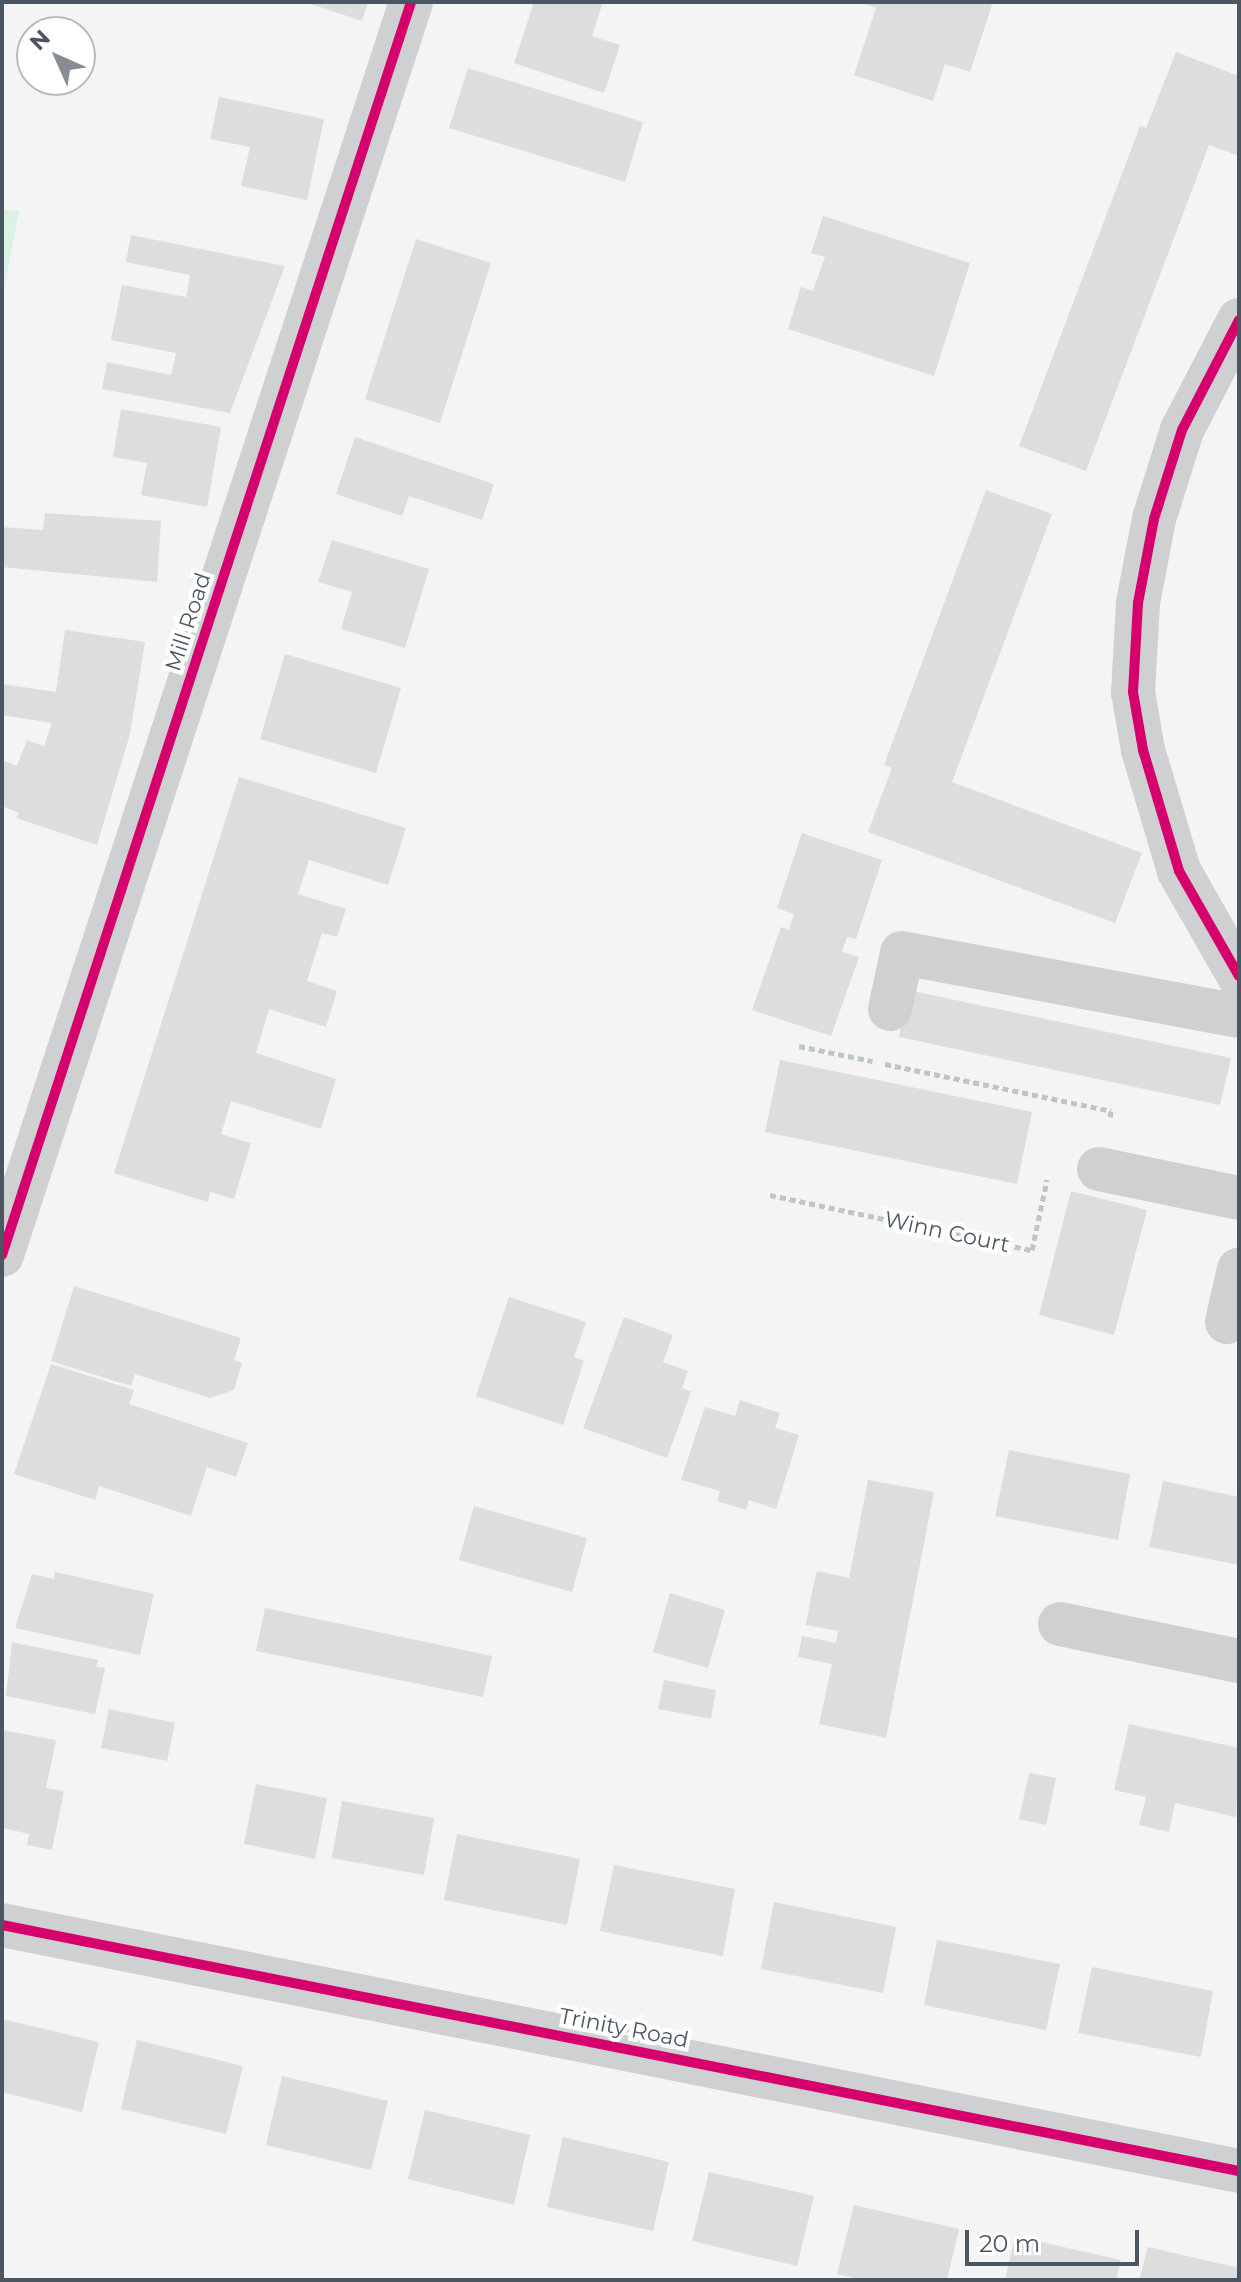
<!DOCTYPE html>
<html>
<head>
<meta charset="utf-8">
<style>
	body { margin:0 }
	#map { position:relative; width:1241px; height:2282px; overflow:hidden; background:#f4f4f4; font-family:Montserrat,sans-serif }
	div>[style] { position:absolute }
	.green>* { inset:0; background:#d9f2e3 }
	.building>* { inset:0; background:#ddddde }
	.path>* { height:5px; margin-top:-2.5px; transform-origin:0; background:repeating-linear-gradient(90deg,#bcc7c4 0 6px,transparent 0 10px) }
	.minor>* { height:44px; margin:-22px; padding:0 22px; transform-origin:22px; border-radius:22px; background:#ced0d2 }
	.cycleway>* { height:10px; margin:-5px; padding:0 5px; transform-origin:5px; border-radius:5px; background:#d6006c }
	span { translate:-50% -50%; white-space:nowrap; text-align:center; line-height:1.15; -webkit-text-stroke:8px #fff; paint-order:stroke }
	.street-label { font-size:22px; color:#4a5661 }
	.frame { position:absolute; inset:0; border:4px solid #4a5661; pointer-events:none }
	.north { position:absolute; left:16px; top:16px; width:80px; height:80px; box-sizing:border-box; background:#fff; border:2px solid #b7bbc0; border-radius:50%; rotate:315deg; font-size:22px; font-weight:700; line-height:32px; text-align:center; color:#4a5661 }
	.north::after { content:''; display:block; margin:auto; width:28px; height:36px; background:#868d94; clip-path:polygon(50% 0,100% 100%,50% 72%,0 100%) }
	.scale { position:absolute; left:965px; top:2230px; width:174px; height:36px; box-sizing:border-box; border:4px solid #4a5661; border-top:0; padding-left:10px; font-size:24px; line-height:28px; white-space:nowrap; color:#4a5661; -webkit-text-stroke:6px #fff; paint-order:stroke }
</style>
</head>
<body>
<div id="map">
	<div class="green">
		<i style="clip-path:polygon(2px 209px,19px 211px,2px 300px)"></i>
	</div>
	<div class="building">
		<i style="clip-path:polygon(305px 2px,368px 2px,362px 21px)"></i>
		<i style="clip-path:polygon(534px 2px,603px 2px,592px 36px,620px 45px,604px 93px,514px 63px)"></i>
		<i style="clip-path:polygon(860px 2px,993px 2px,970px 72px,945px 64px,933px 101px,854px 75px,876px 8px)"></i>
		<i style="clip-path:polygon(1176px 52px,1239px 76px,1239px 156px,1209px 145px,1086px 471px,1019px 446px,1140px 126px,1146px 128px)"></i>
		<i style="clip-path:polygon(468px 68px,643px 122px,625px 182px,449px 128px)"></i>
		<i style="clip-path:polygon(219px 97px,324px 119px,307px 200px,241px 186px,250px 147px,210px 139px)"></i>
		<i style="clip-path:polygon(823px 216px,970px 263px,934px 376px,788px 329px,801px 287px,813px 291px,825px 257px,811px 253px)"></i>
		<i style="clip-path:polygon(131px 235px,285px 266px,230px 413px,102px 389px,107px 362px,171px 375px,176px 353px,111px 340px,122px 285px,186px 297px,188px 287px,190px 275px,126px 262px)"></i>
		<i style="clip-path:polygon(416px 239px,491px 263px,440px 423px,365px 399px)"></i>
		<i style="clip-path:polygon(121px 409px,221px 427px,207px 507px,141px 495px,147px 463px,113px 457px)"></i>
		<i style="clip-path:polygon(355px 437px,494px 484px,482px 520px,409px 496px,402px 516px,336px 494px)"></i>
		<i style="clip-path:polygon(986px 490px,1052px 514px,952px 782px,1142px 853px,1115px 923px,868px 832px,892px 768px,884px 765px)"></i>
		<i style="clip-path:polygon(45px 513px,161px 521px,157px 582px,2px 567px,2px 527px,43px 530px)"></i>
		<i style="clip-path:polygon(332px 540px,429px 569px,405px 648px,341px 629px,352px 592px,318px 582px)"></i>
		<i style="clip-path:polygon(65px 630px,145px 642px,130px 734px,97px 845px,16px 818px,19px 813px,2px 806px,2px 760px,17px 766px,27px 740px,44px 746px,52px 723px,2px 715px,2px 684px,56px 692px)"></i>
		<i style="clip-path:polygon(285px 654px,401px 688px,376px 773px,260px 739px)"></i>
		<i style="clip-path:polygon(239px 777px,406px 828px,388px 885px,309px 860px,298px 894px,346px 909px,337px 937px,322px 933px,307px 981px,337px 991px,326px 1027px,269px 1009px,256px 1053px,336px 1079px,321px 1129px,231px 1101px,221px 1134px,251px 1143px,234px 1199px,210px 1192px,208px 1202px,114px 1173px)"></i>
		<i style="clip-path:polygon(802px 833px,882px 860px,856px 939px,847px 937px,842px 952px,859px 957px,831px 1036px,752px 1010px,781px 927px,789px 930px,794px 914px,777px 908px)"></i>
		<i style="clip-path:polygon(908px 990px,1231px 1058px,1220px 1105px,899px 1037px)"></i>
		<i style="clip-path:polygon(780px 1060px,1032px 1112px,1017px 1184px,765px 1132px)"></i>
		<i style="clip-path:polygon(1071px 1191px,1147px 1210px,1114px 1335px,1039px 1315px)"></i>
		<i style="clip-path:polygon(74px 1286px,241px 1338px,234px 1360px,242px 1363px,234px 1390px,210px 1398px,135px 1374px,131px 1386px,51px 1361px)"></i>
		<i style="clip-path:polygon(509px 1297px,586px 1322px,574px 1357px,584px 1361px,563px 1425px,476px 1396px)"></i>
		<i style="clip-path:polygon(624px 1317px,673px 1335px,663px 1362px,688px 1371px,682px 1388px,691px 1392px,667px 1458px,583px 1428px)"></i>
		<i style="clip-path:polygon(51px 1364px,134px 1390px,129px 1404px,248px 1443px,236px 1477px,207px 1467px,191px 1516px,99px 1486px,95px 1500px,14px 1474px)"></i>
		<i style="clip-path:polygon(740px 1400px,780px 1413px,775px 1428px,799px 1435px,776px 1509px,749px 1500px,746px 1510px,717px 1501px,720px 1491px,681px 1480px,705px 1407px,735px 1416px)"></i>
		<i style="clip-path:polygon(1009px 1450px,1130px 1474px,1118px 1540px,995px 1516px)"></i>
		<i style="clip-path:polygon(868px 1480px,934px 1492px,886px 1738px,819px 1724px,832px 1664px,798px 1657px,802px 1636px,836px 1643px,838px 1631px,806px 1625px,811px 1596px,817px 1571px,849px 1578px)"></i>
		<i style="clip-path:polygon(1163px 1481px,1239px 1497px,1239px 1565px,1149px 1547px)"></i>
		<i style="clip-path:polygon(474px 1506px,587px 1538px,572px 1592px,459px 1560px)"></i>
		<i style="clip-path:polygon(55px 1572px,154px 1594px,140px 1655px,15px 1628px,32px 1574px,54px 1579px)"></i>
		<i style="clip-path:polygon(670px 1593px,725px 1610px,708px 1668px,653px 1652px)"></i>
		<i style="clip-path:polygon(265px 1608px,492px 1656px,483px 1697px,256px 1651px)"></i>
		<i style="clip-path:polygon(12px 1642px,98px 1660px,96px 1667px,105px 1668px,95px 1714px,6px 1696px)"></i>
		<i style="clip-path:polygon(664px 1680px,716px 1690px,711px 1719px,658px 1709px)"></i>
		<i style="clip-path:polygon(109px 1709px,175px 1723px,167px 1761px,101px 1748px)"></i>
		<i style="clip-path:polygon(1129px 1724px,1239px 1748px,1236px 1817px,1175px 1803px,1169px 1832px,1139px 1825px,1146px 1797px,1114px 1790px)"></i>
		<i style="clip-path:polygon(2px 1730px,56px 1740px,46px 1788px,64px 1791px,52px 1850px,27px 1845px,29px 1834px,2px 1828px)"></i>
		<i style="clip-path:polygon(1029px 1773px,1056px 1778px,1046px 1825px,1019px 1819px)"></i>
		<i style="clip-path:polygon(256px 1784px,327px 1798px,315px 1859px,244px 1844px)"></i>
		<i style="clip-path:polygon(342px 1801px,434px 1818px,424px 1875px,332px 1858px)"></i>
		<i style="clip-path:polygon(457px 1834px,580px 1859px,567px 1925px,444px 1900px)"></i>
		<i style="clip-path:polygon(614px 1865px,735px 1889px,723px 1956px,600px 1931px)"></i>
		<i style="clip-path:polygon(774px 1902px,896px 1927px,883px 1993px,761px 1969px)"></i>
		<i style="clip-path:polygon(937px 1940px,1060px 1964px,1046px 2030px,924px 2005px)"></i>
		<i style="clip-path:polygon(1092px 1967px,1213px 1991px,1201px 2057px,1078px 2033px)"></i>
		<i style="clip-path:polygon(2px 2019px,99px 2042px,82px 2112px,2px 2092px)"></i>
		<i style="clip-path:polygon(137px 2040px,243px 2066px,226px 2134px,121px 2109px)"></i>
		<i style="clip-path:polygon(282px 2076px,388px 2101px,371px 2170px,266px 2145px)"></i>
		<i style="clip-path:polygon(425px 2110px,530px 2135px,514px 2205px,408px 2179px)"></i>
		<i style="clip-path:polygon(563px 2137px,669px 2162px,653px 2231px,547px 2207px)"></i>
		<i style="clip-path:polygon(709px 2172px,814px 2196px,797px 2266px,692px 2241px)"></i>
		<i style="clip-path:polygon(854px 2205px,959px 2229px,947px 2280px,863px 2280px,837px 2274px)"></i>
		<i style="clip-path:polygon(1015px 2236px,1121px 2260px,1116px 2280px,1005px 2280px)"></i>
		<i style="clip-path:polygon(1148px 2247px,1239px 2268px,1239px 2280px,1139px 2280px)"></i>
	</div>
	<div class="path">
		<i style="left:799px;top:1046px;width:75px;rotate:11.6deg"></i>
		<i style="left:885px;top:1064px;width:231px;rotate:11.7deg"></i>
		<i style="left:1111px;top:1111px;width:7px;rotate:98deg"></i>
		<i style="left:770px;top:1195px;width:268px;rotate:11.9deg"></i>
		<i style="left:1032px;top:1250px;width:72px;rotate:-77.9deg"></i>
	</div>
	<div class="minor">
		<i style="left:1239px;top:320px;width:124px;rotate:117.4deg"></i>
		<i style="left:1182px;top:430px;width:93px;rotate:107.5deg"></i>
		<i style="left:1154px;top:519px;width:86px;rotate:100.8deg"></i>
		<i style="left:1138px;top:603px;width:89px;rotate:93.2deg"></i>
		<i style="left:1133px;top:692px;width:59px;rotate:80.2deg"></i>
		<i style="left:1143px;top:750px;width:126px;rotate:73.4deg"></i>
		<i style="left:1179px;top:871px;width:121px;rotate:60.3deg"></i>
		<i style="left:890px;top:1009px;width:57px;rotate:-77.9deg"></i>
		<i style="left:902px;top:953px;width:343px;rotate:10.6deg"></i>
		<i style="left:1099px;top:1169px;width:143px;rotate:11.7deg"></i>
		<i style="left:2px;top:1255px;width:1318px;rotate:-71.92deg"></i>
		<i style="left:1227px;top:1322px;width:54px;rotate:-77.2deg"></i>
		<i style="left:1060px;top:1624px;width:183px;rotate:11.7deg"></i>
		<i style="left:2px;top:1925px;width:1261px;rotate:11.25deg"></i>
	</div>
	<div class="cycleway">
		<i style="left:1239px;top:320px;width:124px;rotate:117.4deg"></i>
		<i style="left:1182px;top:430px;width:93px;rotate:107.5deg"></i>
		<i style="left:1154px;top:519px;width:86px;rotate:100.8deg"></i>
		<i style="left:1138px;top:603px;width:89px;rotate:93.2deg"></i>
		<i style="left:1133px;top:692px;width:59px;rotate:80.2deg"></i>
		<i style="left:1143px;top:750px;width:126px;rotate:73.4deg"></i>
		<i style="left:1179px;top:871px;width:121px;rotate:60.3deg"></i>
		<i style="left:2px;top:1255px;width:1318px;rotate:-71.92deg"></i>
		<i style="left:2px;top:1925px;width:1261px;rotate:11.25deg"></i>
	</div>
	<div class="street-label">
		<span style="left:188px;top:622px;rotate:-72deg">Mill Road</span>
		<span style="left:947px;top:1232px;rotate:12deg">Winn Court</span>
		<span style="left:624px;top:2028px;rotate:11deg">Trinity Road</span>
	</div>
	<div class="frame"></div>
	<div class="north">N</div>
	<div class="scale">20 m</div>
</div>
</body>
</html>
